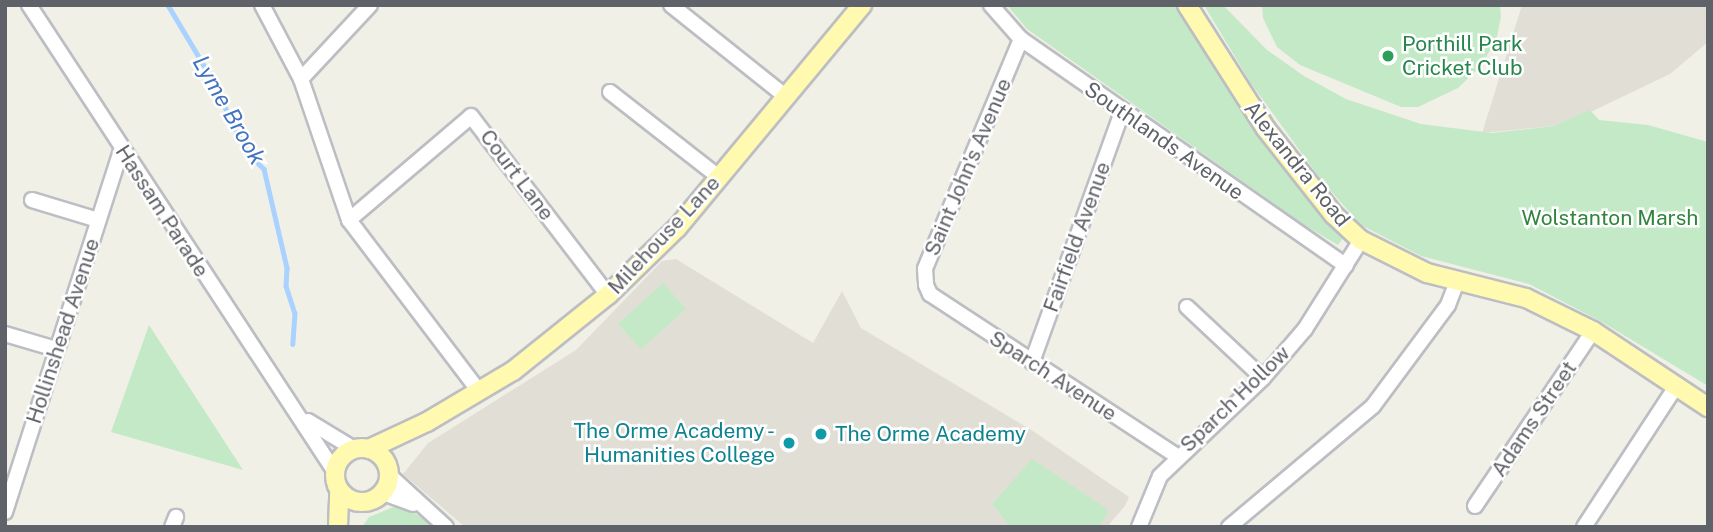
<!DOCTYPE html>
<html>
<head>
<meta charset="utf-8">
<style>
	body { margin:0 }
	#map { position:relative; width:1713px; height:532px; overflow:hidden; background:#f1f0e7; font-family:"Public Sans",sans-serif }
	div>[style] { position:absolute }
	.education>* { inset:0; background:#e1dfd5 }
	.green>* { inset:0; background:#c4e9c7 }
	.stream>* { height:4.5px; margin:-2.25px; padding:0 2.25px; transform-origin:2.25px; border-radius:2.25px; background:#aad2ff }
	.roads { filter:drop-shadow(2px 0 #bcbec3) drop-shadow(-2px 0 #bcbec3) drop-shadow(0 2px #bcbec3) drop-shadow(0 -2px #bcbec3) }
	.minor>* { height:14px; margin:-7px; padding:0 7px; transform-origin:7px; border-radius:7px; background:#fff }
	.major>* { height:18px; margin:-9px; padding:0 9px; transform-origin:9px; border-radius:9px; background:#fffaaf }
	.major>.ring { margin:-9px; padding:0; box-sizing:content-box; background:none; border:18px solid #fffaaf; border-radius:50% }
	.dots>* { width:19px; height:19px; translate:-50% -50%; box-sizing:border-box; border:4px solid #fff; border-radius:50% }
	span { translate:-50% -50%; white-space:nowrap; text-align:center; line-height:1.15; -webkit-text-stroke:5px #fff; paint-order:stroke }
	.leisure-label { font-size:21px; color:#27864d }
	.left { translate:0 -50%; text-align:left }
	.street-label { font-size:21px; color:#5f6268 }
	.park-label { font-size:21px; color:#31843d }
	.culture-label { font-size:21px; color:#0d838f }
	.right { translate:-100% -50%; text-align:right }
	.water-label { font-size:23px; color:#4374c0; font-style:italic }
	.frame { position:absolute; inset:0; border:7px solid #5f6268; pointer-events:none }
</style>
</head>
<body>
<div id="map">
	<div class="education">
		<i style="clip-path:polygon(1522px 5px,1708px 5px,1708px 42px,1670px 74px,1576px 119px,1554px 126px,1482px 133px)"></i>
		<i style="clip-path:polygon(676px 259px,813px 343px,842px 291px,861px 328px,1033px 431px,1129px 497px,1125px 506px,1107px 527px,465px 527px,403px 474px,428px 443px,576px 350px,662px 261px)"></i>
	</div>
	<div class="green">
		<i style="clip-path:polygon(1007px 5px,1174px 5px,1289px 175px,1344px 237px,1338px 245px,1304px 225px,1027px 29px)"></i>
		<i style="clip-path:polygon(1204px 5px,1223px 5px,1267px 50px,1304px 76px,1346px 99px,1421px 124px,1492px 133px,1554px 126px,1590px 110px,1599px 120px,1648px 125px,1708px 142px,1708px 386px,1602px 322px,1529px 284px,1421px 256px,1361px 225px,1321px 180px,1250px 82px)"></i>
		<i style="clip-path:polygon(1262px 5px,1500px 5px,1501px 16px,1497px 37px,1482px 65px,1458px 88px,1418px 107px,1401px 107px,1300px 65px,1277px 47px,1263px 18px)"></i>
		<i style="clip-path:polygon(663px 283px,686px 309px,641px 349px,618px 324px)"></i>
		<i style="clip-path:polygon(149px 325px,243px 470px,111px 432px)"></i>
		<i style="clip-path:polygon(1032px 459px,1106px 508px,1108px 514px,1098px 527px,1011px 527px,992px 504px)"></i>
		<i style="clip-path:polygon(401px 504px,436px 527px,362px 527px,369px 517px)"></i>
	</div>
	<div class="stream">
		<i style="left:168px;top:5px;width:78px;rotate:59.2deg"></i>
		<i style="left:208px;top:72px;width:91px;rotate:64deg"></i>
		<i style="left:248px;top:154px;width:22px;rotate:43deg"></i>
		<i style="left:264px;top:169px;width:102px;rotate:76.9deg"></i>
		<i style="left:287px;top:268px;width:18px;rotate:93deg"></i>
		<i style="left:286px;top:286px;width:28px;rotate:72deg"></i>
		<i style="left:295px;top:313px;width:31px;rotate:94deg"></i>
	</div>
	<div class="roads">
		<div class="minor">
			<i style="left:29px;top:5px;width:558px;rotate:56.77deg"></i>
			<i style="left:262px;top:5px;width:84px;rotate:62.2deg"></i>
			<i style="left:301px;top:79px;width:149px;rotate:71.2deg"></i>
			<i style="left:349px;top:220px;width:215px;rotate:52.8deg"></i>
			<i style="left:671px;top:5px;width:146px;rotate:38.6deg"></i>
			<i style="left:991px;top:5px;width:45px;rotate:48.6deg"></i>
			<i style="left:1021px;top:39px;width:396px;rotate:34.9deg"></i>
			<i style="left:1021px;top:39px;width:249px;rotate:112.7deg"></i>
			<i style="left:925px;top:269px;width:16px;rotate:86deg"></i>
			<i style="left:926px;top:285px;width:10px;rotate:66deg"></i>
			<i style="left:930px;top:294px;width:295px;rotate:33.3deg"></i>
			<i style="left:301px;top:79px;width:101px;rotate:-47deg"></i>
			<i style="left:610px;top:92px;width:140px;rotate:38deg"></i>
			<i style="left:32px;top:200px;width:69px;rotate:16.9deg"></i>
			<i style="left:349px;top:220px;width:160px;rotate:-40.4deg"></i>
			<i style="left:471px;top:116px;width:225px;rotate:52.6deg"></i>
			<i style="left:1187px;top:307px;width:104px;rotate:43.1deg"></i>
			<i style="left:5px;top:334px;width:53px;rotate:16.4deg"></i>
			<i style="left:1032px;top:362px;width:266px;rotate:-70.2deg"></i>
			<i style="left:308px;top:421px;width:54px;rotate:31.3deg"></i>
			<i style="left:389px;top:475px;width:77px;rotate:42.4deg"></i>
			<i style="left:383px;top:493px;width:32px;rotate:20deg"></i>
			<i style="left:1475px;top:506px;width:211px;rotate:-56deg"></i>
			<i style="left:5px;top:512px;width:380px;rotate:-72.2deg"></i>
			<i style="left:172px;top:527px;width:11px;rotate:-68deg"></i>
			<i style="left:1139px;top:527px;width:55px;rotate:-67.6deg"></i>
			<i style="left:1160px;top:476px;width:142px;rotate:-43.6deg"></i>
			<i style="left:1263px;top:378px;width:65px;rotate:-49.4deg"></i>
			<i style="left:1305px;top:329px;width:105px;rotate:-57.8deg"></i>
			<i style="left:1229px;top:527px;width:188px;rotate:-40deg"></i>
			<i style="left:1373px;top:406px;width:126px;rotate:-53.4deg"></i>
			<i style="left:1448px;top:305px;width:26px;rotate:-69deg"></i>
			<i style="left:1584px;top:527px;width:170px;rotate:-56.8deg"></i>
		</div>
		<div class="major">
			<i style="left:1187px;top:5px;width:147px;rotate:57.5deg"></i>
			<i style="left:1266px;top:129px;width:110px;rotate:51.7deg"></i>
			<i style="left:1334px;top:215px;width:37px;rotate:43deg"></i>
			<i style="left:1361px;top:240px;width:74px;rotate:26.6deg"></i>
			<i style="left:1427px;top:273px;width:102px;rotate:14.2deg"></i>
			<i style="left:1526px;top:298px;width:75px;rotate:26.2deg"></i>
			<i style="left:1593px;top:331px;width:138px;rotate:33.5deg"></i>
			<i class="ring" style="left:335px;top:448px;width:36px;height:36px"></i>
			<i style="left:369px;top:449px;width:64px;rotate:-25deg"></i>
			<i style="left:427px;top:422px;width:100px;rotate:-30.7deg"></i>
			<i style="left:513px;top:371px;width:122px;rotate:-38.7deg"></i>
			<i style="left:608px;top:295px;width:96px;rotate:-44.2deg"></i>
			<i style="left:677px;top:228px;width:290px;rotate:-50.3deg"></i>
			<i style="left:338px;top:527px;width:36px;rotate:-88deg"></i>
		</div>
	</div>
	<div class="dots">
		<i style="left:1388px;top:56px;background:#2e9e5b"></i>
		<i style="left:821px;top:434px;background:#0f9aa8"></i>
		<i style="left:789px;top:443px;background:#0f9aa8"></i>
	</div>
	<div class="leisure-label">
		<span class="left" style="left:1402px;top:56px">Porthill Park<br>Cricket Club</span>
	</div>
	<div class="street-label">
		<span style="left:1164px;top:141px;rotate:35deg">Southlands Avenue</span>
		<span style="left:1297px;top:164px;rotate:51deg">Alexandra Road</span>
		<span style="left:968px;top:167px;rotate:-67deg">Saint John's Avenue</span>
		<span style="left:517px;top:175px;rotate:53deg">Court Lane</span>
		<span style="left:162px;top:211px;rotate:57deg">Hassam Parade</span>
		<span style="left:664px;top:235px;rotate:-47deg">Milehouse Lane</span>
		<span style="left:1077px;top:237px;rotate:-70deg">Fairfield Avenue</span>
		<span style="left:63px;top:331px;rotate:-72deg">Hollinshead Avenue</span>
		<span style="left:1053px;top:376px;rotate:33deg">Sparch Avenue</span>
		<span style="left:1235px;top:399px;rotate:-44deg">Sparch Hollow</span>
		<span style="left:1534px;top:419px;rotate:-56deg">Adams Street</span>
	</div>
	<div class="park-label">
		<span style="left:1610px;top:218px">Wolstanton Marsh</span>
	</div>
	<div class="culture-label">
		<span class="right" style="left:775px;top:443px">The Orme Academy -<br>Humanities College</span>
		<span class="left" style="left:835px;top:434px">The Orme Academy</span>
	</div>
	<div class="water-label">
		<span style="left:229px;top:110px;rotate:60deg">Lyme Brook</span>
	</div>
	<div class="frame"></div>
</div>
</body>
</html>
